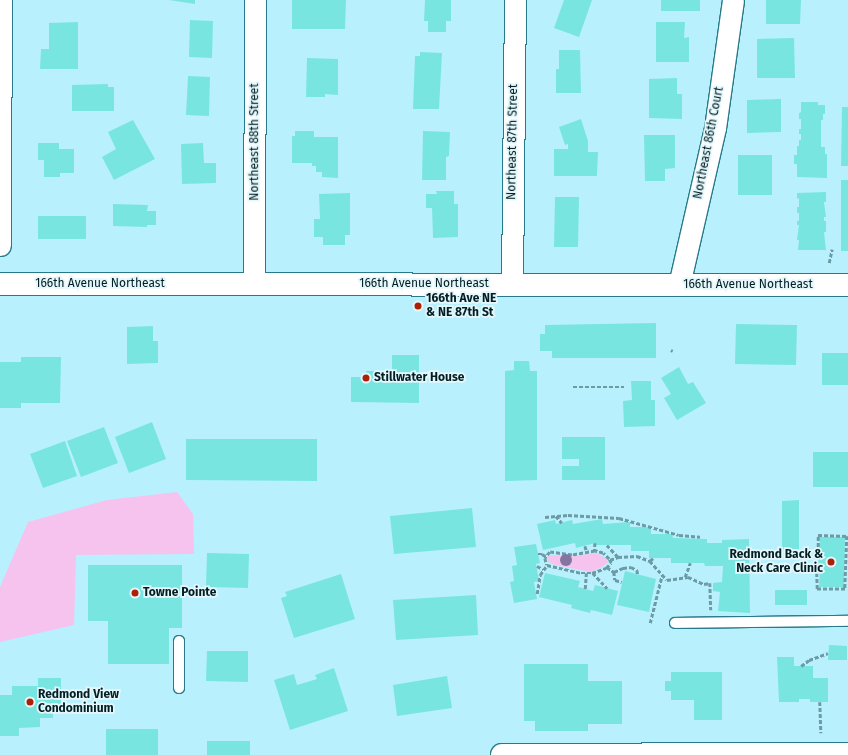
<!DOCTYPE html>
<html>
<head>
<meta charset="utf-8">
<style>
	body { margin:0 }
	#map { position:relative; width:848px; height:755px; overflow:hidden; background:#b8f1fd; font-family:"Fira Sans",sans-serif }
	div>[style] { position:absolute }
	.green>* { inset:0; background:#f6c2ee }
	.building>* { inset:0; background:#79e5e0 }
	.path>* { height:2.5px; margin-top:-1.25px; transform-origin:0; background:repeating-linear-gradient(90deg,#6d9ba4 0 4px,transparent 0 6px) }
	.roads { filter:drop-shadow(1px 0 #277a89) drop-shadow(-1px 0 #277a89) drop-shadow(0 1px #277a89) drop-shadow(0 -1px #277a89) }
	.service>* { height:10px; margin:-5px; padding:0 5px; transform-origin:5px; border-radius:5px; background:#fff }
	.minor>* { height:21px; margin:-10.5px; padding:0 10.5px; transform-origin:10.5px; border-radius:10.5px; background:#fff }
	.tertiary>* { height:22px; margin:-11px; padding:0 11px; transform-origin:11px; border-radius:11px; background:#fff }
	.primary>* { height:22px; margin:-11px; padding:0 11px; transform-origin:11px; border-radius:11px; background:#fff }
	.trees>* { width:12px; height:12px; margin:-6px; border-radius:50%; background:#8475a0 }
	.dots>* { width:11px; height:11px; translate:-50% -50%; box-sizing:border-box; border:2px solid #e5f7fb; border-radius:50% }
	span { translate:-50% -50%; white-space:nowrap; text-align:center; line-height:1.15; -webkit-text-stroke:3.5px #e5f7fb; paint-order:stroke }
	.street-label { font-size:12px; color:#001e24 }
	.poi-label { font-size:12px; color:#001e24; font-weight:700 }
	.left { translate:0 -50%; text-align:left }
	.right { translate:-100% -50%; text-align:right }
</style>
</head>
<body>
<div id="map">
	<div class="green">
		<i style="clip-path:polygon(177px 492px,193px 514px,194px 554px,76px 555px,74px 625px,0 642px,0 587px,28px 522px,107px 500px)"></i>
		<i style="clip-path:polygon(597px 553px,607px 559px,608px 562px,602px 567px,591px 572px,555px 565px,549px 562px,547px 558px,549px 555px,572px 556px)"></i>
	</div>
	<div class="building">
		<i style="clip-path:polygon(169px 0,195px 0,195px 4px)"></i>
		<i style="clip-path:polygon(292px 0,346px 0,345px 29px,292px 29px)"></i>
		<i style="clip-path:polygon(425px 0,451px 0,451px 21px,446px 21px,446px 32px,428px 32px,428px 21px,424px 21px)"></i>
		<i style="clip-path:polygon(564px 0,592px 0,579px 37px,554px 28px)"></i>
		<i style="clip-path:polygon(661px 0,700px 0,700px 11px,661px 11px)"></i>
		<i style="clip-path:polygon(766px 0,801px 0,800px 24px,766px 24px)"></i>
		<i style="clip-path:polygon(190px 20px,213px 21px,212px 58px,189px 57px)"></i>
		<i style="clip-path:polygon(78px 22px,78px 69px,40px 69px,41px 49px,49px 49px,49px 23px)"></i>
		<i style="clip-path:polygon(656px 22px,685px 22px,684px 38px,689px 37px,689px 62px,656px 62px)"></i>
		<i style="clip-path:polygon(794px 38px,795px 78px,757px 78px,757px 39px)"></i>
		<i style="clip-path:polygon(559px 50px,580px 50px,581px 93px,556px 93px,556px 69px,559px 69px)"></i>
		<i style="clip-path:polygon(420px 52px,442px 53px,439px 109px,413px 109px,415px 56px,420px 56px)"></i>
		<i style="clip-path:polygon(307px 58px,338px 59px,338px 95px,325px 94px,325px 97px,306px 97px)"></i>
		<i style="clip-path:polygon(188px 76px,210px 77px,209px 116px,186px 115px)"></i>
		<i style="clip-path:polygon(677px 78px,677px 94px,682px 94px,682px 119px,649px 118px,649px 79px)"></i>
		<i style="clip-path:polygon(108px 84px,108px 87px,114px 87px,114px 111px,72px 111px,72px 85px)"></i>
		<i style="clip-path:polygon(781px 99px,781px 132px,747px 133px,747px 100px)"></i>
		<i style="clip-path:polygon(801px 102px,818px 102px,818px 105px,825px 105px,825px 114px,823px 114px,823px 120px,821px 120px,821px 147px,825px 147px,825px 154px,827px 154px,827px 178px,797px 177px,797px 164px,794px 164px,794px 155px,797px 155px,797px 146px,799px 146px,799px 140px,801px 140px,801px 134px,799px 134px,799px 129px,801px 129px,801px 119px,799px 119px,799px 113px,801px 112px)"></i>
		<i style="clip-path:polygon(842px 107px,848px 107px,848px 166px,841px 166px)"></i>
		<i style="clip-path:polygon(581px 119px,588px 141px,588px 152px,598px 152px,597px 176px,554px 176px,554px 149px,568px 149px,568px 144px,565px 145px,559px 127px)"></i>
		<i style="clip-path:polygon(133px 120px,155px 159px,114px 180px,102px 157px,116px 149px,108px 132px)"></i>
		<i style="clip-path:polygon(295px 131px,314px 131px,314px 137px,338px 137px,338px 178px,322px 177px,322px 172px,316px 172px,316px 166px,312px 166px,312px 163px,292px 163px,292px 136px,295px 136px)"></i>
		<i style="clip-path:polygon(423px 131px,450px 132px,449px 156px,446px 157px,446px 180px,422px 180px)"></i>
		<i style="clip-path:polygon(644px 135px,675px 135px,675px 168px,665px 169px,665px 181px,645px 181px)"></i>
		<i style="clip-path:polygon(38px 143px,59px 143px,59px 149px,74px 149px,74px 173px,60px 173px,60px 177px,44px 177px,44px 160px,38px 160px)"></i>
		<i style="clip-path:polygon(203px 143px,204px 163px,216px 163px,216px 183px,182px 184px,181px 144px)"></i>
		<i style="clip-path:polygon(738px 155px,772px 155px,772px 195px,738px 195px)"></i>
		<i style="clip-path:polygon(841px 180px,848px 180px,848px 251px,841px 251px)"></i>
		<i style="clip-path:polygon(436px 191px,454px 191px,454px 204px,458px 204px,458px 237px,433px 238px,432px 208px,426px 208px,426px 194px,437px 194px)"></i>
		<i style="clip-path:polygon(826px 192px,826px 202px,824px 202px,826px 217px,824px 217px,824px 221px,826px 221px,826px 232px,824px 232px,826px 250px,798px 250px,799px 240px,797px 240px,799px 225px,797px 225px,797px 221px,799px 221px,799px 213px,797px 213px,797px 207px,799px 207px,799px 198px,797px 199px,797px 193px)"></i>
		<i style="clip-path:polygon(350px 193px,350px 235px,345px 235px,345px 245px,323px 245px,323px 237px,314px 237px,314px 219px,320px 219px,319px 194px)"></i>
		<i style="clip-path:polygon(555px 197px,579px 197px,578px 247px,554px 247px)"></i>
		<i style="clip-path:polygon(113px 204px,148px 205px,147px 211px,156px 211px,156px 225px,147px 225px,147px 227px,113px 226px)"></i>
		<i style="clip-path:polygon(38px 216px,86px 216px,86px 239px,38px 239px)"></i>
		<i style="clip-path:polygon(656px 323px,656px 358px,552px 358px,552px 351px,540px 351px,540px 334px,545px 334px,545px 325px)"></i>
		<i style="clip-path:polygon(736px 324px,797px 325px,796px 365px,735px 364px)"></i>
		<i style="clip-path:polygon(153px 326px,153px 341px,158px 341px,158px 363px,127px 364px,127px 327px)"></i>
		<i style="clip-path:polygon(822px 353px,848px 353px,848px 385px,822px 385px)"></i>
		<i style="clip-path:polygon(392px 355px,419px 355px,419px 403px,351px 402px,351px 377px,366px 377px,366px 371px,382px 371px,382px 379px,392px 379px)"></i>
		<i style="clip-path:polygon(21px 357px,61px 357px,60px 403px,21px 403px,21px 408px,0 408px,0 362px,21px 362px)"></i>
		<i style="clip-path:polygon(514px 361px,529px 361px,530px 371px,537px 371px,537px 480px,505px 481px,505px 371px,514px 370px)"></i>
		<i style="clip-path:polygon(679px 367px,688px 384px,693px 382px,706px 403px,677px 420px,664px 398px,671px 394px,661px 378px)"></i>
		<i style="clip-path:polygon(631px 381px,651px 381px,651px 400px,655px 400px,655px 426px,624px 427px,623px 401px,632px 400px)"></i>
		<i style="clip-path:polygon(152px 422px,166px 459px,129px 473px,115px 437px)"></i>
		<i style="clip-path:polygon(104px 427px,118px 463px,81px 477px,67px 441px)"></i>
		<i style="clip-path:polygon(562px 437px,605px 437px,605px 480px,562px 480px,562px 466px,579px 466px,579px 459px,562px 459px)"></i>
		<i style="clip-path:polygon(186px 439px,317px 439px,317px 481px,186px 480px)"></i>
		<i style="clip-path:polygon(65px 441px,77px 476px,43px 488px,30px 454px)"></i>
		<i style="clip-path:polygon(813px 452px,848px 452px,848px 487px,813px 487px)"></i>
		<i style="clip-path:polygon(799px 500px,799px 549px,782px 549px,782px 501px)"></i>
		<i style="clip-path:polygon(472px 508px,476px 547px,394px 554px,390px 516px)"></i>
		<i style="clip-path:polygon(602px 519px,603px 524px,630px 522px,630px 527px,651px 527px,651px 534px,672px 534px,673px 538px,707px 539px,707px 543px,722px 543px,722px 540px,749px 539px,750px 613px,718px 611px,720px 592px,713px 591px,713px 583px,722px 582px,723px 566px,705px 566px,704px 563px,671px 563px,671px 558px,649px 558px,649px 551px,631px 551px,631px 545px,595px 545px,595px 543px,576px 548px,575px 543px,543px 550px,537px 524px,555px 520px,556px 524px,572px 520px,573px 524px)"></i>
		<i style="clip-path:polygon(820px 537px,845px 537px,844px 587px,819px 587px,820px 566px,818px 566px)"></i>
		<i style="clip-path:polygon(536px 544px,540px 563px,536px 564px,539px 581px,534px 582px,537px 599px,514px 603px,510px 582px,514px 581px,512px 566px,517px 565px,514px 547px)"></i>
		<i style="clip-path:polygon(207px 553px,249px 554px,248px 588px,206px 587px)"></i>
		<i style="clip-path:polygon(88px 565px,182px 565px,182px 628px,169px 628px,169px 664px,108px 664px,108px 621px,88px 621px)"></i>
		<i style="clip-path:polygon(625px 571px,656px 579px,649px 612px,617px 605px)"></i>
		<i style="clip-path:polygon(545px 573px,580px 581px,578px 587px,593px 591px,595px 585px,618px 591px,612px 615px,591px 610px,590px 613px,571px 608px,572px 605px,539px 597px)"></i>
		<i style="clip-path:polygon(341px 574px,355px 619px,294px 638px,281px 598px,287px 596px,285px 592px)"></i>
		<i style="clip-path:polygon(775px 590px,807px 590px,807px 605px,775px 605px)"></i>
		<i style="clip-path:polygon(476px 595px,478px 635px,396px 640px,393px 600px)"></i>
		<i style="clip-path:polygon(829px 645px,847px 646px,847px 660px,828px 660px)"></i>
		<i style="clip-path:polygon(207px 651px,248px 651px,248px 682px,206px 681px)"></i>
		<i style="clip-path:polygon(777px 657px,794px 657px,794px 666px,813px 666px,813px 678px,828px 678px,828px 702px,810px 702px,810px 699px,799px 699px,799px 702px,779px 702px)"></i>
		<i style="clip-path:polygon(524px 664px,588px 664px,588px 681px,622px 681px,622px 724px,588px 724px,588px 731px,535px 731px,535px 721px,524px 721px)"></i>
		<i style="clip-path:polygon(334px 668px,348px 711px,290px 730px,274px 680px,294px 674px,297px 685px,317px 679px,315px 675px)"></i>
		<i style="clip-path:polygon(671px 672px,722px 672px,722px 720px,694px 720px,694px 700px,671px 700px,671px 691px,665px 691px,665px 681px,671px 681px)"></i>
		<i style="clip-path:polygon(447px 676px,452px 708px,397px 716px,393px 685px)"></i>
		<i style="clip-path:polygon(38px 678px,61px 678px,61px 710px,53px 710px,53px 718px,40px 718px,40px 727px,19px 728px,19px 736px,0 736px,0 695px,12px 695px,12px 686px,38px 686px)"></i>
		<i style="clip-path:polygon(106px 729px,158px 729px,158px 755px,106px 755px)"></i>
		<i style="clip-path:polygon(207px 741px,250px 741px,250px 755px,207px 755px)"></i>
	</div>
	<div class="path">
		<i style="left:829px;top:263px;width:14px;rotate:-78deg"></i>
		<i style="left:671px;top:350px;width:2px;rotate:27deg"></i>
		<i style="left:573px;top:387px;width:51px"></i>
		<i style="left:556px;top:516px;width:9px;rotate:49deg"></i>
		<i style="left:545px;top:517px;width:23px;rotate:-5deg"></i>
		<i style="left:568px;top:515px;width:51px;rotate:3.4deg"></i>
		<i style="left:619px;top:518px;width:62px;rotate:15.8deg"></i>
		<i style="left:679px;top:535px;width:21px;rotate:5deg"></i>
		<i style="left:818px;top:535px;width:29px;rotate:2deg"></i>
		<i style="left:847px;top:536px;width:53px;rotate:92.2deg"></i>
		<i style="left:845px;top:589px;width:28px;rotate:180deg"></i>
		<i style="left:817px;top:589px;width:34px;rotate:-92deg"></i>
		<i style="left:816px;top:555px;width:3px;rotate:-45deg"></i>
		<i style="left:818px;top:553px;width:18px;rotate:-90deg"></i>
		<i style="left:595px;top:543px;width:8px;rotate:90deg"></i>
		<i style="left:607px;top:545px;width:16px;rotate:47deg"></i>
		<i style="left:585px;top:546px;width:6px;rotate:72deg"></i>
		<i style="left:538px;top:554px;width:4px"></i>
		<i style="left:542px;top:554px;width:4px;rotate:27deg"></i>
		<i style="left:610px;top:560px;width:9px;rotate:-21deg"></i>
		<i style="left:618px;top:557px;width:19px;rotate:-3deg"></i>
		<i style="left:637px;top:556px;width:14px;rotate:21deg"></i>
		<i style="left:650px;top:561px;width:4px;rotate:-45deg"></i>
		<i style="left:650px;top:561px;width:25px;rotate:48deg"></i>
		<i style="left:667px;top:580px;width:21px;rotate:-8deg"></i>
		<i style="left:688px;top:577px;width:17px;rotate:24deg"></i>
		<i style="left:704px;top:584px;width:6px;rotate:-9deg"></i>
		<i style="left:710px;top:583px;width:27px;rotate:88deg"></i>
		<i style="left:537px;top:566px;width:7px;rotate:27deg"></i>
		<i style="left:607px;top:567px;width:9px;rotate:36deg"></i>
		<i style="left:614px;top:572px;width:10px;rotate:-24deg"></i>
		<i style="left:623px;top:568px;width:8px;rotate:-7deg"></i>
		<i style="left:631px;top:567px;width:7px;rotate:27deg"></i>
		<i style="left:637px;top:570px;width:5px;rotate:79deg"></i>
		<i style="left:614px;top:572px;width:8px;rotate:83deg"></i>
		<i style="left:615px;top:580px;width:7px;rotate:16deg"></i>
		<i style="left:593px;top:573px;width:21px;rotate:47deg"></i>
		<i style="left:685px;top:577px;width:15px;rotate:-70deg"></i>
		<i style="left:585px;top:589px;width:16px;rotate:-86deg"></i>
		<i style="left:537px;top:594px;width:19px;rotate:-81deg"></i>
		<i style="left:540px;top:575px;width:12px;rotate:-55deg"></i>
		<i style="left:547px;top:565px;width:35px;rotate:13deg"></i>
		<i style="left:581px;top:573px;width:11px"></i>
		<i style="left:592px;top:573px;width:15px;rotate:-20deg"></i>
		<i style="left:606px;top:568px;width:7px;rotate:-45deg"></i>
		<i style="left:611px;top:563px;width:4px;rotate:-117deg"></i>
		<i style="left:609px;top:559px;width:8px;rotate:-135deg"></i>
		<i style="left:603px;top:553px;width:8px;rotate:-166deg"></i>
		<i style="left:595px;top:551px;width:23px;rotate:170deg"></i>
		<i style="left:572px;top:555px;width:22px;rotate:-172deg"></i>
		<i style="left:550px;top:552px;width:8px;rotate:130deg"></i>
		<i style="left:545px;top:558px;width:7px;rotate:74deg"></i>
		<i style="left:650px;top:623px;width:49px;rotate:-76deg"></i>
		<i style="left:801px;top:666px;width:10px;rotate:-37deg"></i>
		<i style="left:809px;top:660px;width:20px;rotate:-20deg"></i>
		<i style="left:820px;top:702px;width:31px;rotate:88deg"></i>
	</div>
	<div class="roads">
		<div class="service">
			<i style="left:675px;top:623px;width:173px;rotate:-0.7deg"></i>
			<i style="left:179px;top:641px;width:47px;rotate:90deg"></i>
		</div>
		<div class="minor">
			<i style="left:0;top:245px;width:245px;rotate:-89.8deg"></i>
			<i style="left:254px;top:284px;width:284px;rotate:-89.8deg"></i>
			<i style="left:512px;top:284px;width:284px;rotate:-89.4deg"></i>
			<i style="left:679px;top:285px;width:161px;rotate:-77.1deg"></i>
			<i style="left:715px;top:128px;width:129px;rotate:-82deg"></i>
		</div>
		<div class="tertiary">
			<i style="left:0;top:284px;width:848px;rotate:0.07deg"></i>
		</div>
		<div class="primary">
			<i style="left:502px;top:755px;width:346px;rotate:-0.2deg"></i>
		</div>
	</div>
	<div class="trees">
		<i style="left:566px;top:560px"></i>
	</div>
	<div class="dots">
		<i style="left:418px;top:306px;background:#ae2006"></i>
		<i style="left:366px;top:378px;background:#ae2006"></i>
		<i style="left:831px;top:562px;background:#ae2006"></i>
		<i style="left:135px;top:593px;background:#ae2006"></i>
		<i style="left:30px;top:702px;background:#ae2006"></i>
	</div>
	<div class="street-label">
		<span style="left:255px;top:142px;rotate:-90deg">Northeast 88th Street</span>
		<span style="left:513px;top:142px;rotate:-89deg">Northeast 87th Street</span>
		<span style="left:709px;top:143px;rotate:-79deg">Northeast 86th Court</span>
		<span style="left:100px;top:284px">166th Avenue Northeast</span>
		<span style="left:424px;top:284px">166th Avenue Northeast</span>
		<span style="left:748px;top:285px">166th Avenue Northeast</span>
	</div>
	<div class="poi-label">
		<span class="left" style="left:426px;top:306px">166th Ave NE<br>&amp; NE 87th St</span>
		<span class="left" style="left:374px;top:378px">Stillwater House</span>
		<span class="right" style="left:823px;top:562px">Redmond Back &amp;<br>Neck Care Clinic</span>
		<span class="left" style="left:143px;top:593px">Towne Pointe</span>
		<span class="left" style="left:38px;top:702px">Redmond View<br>Condominium</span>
	</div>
</div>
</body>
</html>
